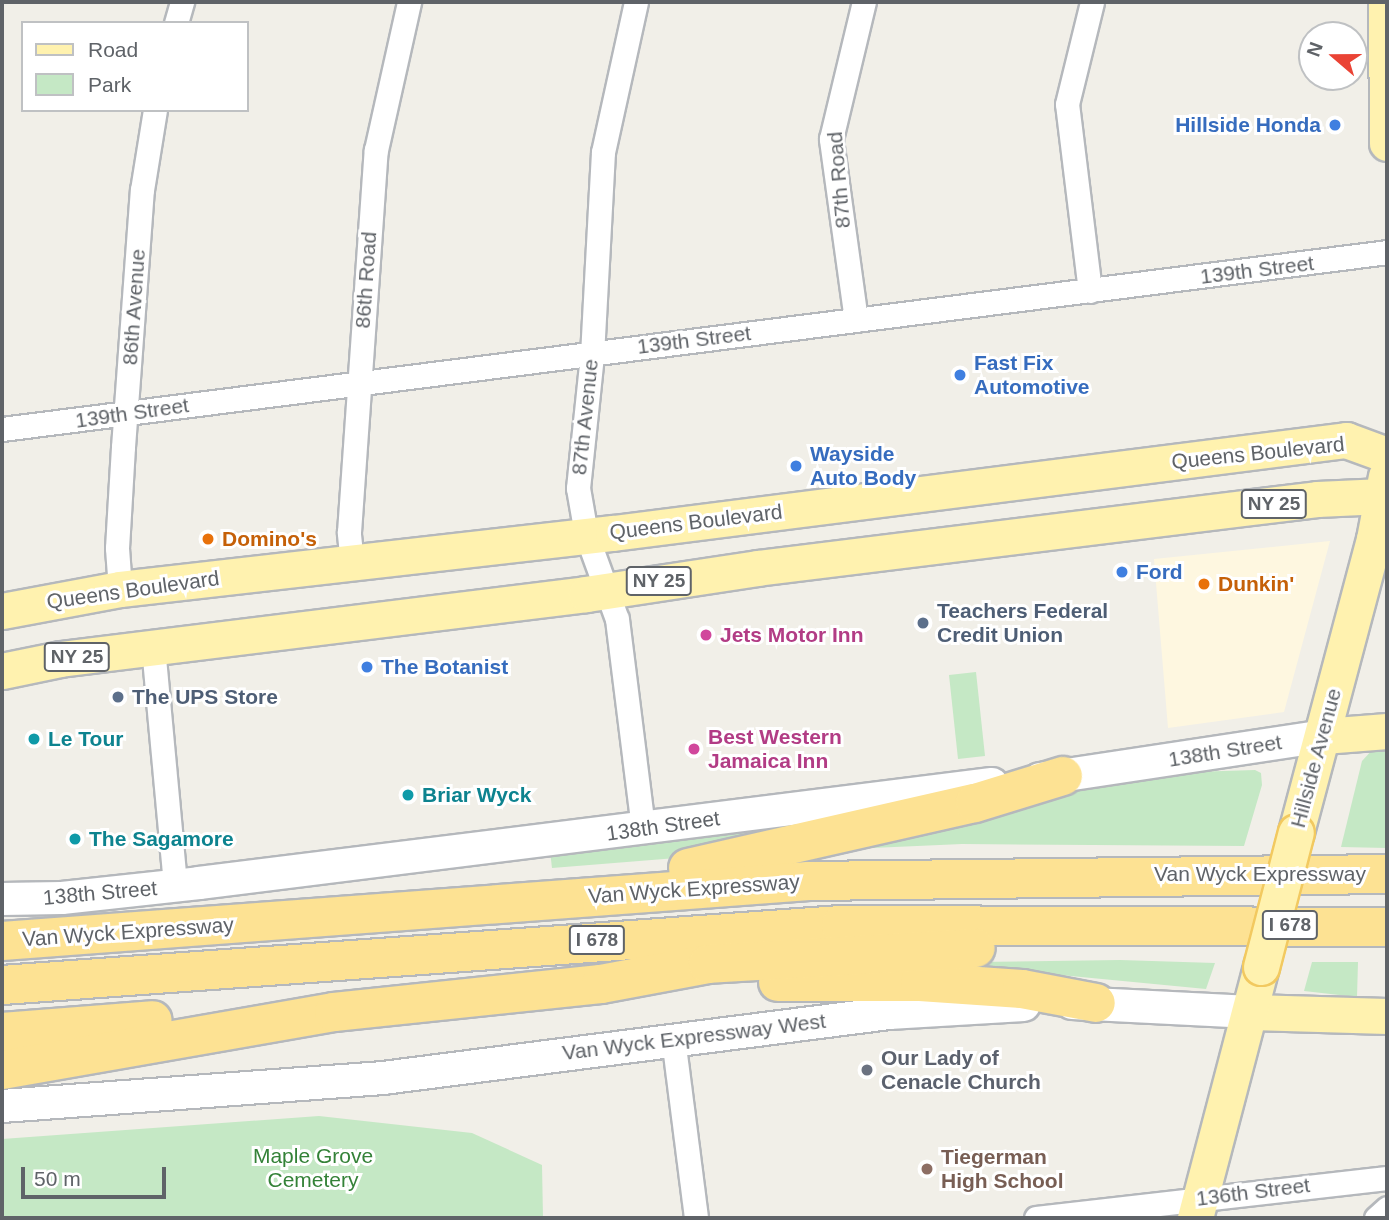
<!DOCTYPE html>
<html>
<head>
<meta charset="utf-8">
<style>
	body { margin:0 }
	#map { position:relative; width:1389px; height:1220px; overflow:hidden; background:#f1efe8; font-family:Helvetica,sans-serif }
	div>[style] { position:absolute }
	.commercial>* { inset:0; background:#fef7e0 }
	.green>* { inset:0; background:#c5e8c5 }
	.roads { filter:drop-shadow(2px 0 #b5b8bc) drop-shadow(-2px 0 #b5b8bc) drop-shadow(0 2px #b5b8bc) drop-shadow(0 -2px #b5b8bc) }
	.minor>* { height:23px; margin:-11.5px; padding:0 11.5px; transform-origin:11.5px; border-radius:11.5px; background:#fff }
	.secondary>* { height:32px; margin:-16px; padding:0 16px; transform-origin:16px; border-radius:16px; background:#fff }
	.primary>* { height:35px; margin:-17.5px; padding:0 17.5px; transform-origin:17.5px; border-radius:17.5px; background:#fff2af }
	.motorway>* { height:38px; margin:-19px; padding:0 19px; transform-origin:19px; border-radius:19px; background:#fde293 }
	.bridges { filter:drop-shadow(2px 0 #f2c960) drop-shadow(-2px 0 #f2c960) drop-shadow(0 2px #f2c960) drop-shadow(0 -2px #f2c960) }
	.primary-bridge>* { height:35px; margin:-17.5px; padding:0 17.5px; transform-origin:17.5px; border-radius:17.5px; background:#fff2af }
	.dots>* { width:19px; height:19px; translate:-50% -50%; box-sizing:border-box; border:4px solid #fff; border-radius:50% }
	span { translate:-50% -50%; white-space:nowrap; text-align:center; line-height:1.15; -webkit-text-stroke:6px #fff; paint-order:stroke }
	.shield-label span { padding:2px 5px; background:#fff; border:2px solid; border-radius:5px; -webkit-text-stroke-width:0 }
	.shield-label { font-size:19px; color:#5f6368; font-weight:700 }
	.shop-label { font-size:21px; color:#366cbe; font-weight:700 }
	.right { translate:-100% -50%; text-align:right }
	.left { translate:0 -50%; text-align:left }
	.street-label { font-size:21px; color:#5f6368 }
	.food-label { font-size:21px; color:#c56008; font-weight:700 }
	.service-label { font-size:21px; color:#4e5e75; font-weight:700 }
	.hotel-label { font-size:21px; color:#b23c85; font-weight:700 }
	.culture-label { font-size:21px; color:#0d838f; font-weight:700 }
	.worship-label { font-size:21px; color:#5b616d; font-weight:700 }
	.park-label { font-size:21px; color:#348238 }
	.education-label { font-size:21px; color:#785e54; font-weight:700 }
	.frame { position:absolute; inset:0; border:4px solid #5f6368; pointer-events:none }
	.legend { position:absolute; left:21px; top:21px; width:228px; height:91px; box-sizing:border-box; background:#fff; border:2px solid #bfc1c3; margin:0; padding:9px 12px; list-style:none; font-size:21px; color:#5f6368 }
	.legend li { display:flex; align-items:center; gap:14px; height:35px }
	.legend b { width:35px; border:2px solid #bfc1c3 }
	.north { position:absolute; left:1298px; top:21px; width:70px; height:70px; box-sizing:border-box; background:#fff; border:2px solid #bfc1c3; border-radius:50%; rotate:290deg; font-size:19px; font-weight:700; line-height:28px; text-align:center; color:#5f6368 }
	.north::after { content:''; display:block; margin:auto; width:24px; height:32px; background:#ea4335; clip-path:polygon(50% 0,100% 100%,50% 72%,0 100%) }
	.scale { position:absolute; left:21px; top:1167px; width:145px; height:32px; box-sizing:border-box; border:4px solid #5f6368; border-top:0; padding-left:9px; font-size:21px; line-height:24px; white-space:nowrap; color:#5f6368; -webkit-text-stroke:5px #fff; paint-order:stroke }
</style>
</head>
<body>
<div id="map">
	<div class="commercial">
		<i style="clip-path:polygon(1330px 541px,1284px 712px,1168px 728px,1154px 559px)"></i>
	</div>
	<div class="green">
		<i style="clip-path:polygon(976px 672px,985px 756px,958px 759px,949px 675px)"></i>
		<i style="clip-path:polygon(1374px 748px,1387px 748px,1387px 848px,1341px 847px,1362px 761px)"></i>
		<i style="clip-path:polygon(1255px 770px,1261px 773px,1262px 785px,1244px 846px,962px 844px,827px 850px,1127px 774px)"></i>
		<i style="clip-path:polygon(777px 826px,792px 829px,689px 857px,552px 868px,550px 851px)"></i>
		<i style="clip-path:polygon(1120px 960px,1215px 963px,1206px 989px,977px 967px,975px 962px)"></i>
		<i style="clip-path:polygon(1312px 962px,1358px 962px,1357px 997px,1304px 991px)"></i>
		<i style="clip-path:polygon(319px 1116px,472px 1133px,542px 1165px,543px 1218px,2px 1218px,2px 1139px)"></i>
	</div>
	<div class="roads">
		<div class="minor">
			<i style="left:636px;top:2px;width:154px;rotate:102.4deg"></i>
			<i style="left:603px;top:152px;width:203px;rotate:93.1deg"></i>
			<i style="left:592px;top:355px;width:134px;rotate:96deg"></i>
			<i style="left:578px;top:488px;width:47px;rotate:80.1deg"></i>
			<i style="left:586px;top:534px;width:90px;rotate:70deg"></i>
			<i style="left:617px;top:619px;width:212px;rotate:82.9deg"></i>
			<i style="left:176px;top:23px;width:22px;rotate:-74deg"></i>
			<i style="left:1090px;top:291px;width:188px;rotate:-97deg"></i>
			<i style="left:1067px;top:104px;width:105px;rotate:-76.2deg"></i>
			<i style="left:856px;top:320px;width:183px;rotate:-97.9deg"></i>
			<i style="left:831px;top:139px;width:141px;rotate:-76.5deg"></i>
			<i style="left:2px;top:429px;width:1396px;rotate:-7.28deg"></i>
			<i style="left:352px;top:563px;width:31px;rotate:-96deg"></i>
			<i style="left:349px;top:532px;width:383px;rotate:-86deg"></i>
			<i style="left:376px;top:150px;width:152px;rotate:-77.4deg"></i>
			<i style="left:120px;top:589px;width:41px;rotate:-94.2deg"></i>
			<i style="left:117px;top:548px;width:101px;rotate:-86.6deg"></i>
			<i style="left:123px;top:447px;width:258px;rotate:-85.8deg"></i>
			<i style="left:142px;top:190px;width:81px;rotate:-80.8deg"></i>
			<i style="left:153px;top:647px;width:239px;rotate:84.7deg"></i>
			<i style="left:673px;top:1038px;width:181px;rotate:82.7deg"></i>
			<i style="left:1036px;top:1218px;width:353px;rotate:-6.5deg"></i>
			<i style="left:1376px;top:1218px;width:15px;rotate:-42deg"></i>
		</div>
		<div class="secondary">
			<i style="left:1040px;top:779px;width:286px;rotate:-8.6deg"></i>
			<i style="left:2px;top:899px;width:60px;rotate:-1deg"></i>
			<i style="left:62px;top:898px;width:138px;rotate:-6.2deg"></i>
			<i style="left:199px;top:883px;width:799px;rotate:-7.12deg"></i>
			<i style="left:1072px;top:1003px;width:179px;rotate:2.9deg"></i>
			<i style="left:2px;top:1106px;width:382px;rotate:-4.2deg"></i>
			<i style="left:383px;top:1078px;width:510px;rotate:-7.32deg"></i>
			<i style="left:889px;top:1013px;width:135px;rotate:-3.4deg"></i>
		</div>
		<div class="primary">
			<i style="left:1386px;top:2px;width:141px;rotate:89.6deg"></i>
			<i style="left:2px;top:611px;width:120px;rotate:-10.6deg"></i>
			<i style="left:120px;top:589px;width:496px;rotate:-6.5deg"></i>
			<i style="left:613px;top:533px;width:739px;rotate:-7.23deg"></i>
			<i style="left:1346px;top:440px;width:44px;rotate:20.1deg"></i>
			<i style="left:2px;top:671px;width:59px;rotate:-11.7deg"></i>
			<i style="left:60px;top:659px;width:530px;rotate:-7.04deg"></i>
			<i style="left:586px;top:594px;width:173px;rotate:-8.6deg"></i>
			<i style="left:757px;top:568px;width:564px;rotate:-7.02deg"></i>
			<i style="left:1317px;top:499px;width:66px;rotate:-2.6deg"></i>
			<i style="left:1323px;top:736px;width:64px;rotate:-4.5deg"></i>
			<i style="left:1296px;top:832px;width:303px;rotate:-75.1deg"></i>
			<i style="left:1374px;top:539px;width:64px;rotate:-79.2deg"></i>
			<i style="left:1251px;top:1012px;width:136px;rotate:1.7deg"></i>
			<i style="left:1195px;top:1218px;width:260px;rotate:-75.3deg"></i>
		</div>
		<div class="motorway">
			<i style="left:688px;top:868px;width:294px;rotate:-12.8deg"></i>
			<i style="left:975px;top:803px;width:92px;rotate:-17.1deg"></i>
			<i style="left:2px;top:941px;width:809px;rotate:-4.25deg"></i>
			<i style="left:809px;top:881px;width:578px;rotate:-0.69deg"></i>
			<i style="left:778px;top:982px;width:142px"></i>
			<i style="left:920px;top:982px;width:102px;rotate:3.9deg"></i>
			<i style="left:1022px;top:989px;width:75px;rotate:10.7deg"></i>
			<i style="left:2px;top:985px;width:841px;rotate:-4.09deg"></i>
			<i style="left:841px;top:925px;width:546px;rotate:0.21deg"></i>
			<i style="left:2px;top:1032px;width:151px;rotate:-4.5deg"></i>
			<i style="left:2px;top:1070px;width:337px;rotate:-9.9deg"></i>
			<i style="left:334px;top:1012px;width:268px;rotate:-6deg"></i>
			<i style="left:601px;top:984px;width:109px;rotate:-10.6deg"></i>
			<i style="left:708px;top:964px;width:268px;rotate:-3.4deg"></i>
		</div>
	</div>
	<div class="bridges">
		<div class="primary-bridge">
			<i style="left:1261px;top:967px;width:139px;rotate:-75.5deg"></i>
		</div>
	</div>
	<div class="dots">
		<i style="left:1335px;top:125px;background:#3f7fe0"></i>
		<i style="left:960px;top:375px;background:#3f7fe0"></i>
		<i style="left:796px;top:466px;background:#3f7fe0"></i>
		<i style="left:208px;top:539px;background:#e8710a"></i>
		<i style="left:1122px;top:572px;background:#3f7fe0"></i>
		<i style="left:1204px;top:584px;background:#e8710a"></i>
		<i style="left:923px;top:623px;background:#5c6f8a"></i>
		<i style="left:706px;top:635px;background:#d1479c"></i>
		<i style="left:367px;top:667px;background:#3f7fe0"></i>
		<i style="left:118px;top:697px;background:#5c6f8a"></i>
		<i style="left:34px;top:739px;background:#0f9aa8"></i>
		<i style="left:694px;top:749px;background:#d1479c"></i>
		<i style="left:408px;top:795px;background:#0f9aa8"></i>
		<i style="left:75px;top:839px;background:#0f9aa8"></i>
		<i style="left:867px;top:1070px;background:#6b7280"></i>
		<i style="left:927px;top:1169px;background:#8d6e63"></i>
	</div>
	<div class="shield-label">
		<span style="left:1274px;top:504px">NY 25</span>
		<span style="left:659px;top:581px">NY 25</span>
		<span style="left:77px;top:657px">NY 25</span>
		<span style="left:1290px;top:925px">I 678</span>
		<span style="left:597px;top:940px">I 678</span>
	</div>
	<div class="shop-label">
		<span class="right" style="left:1321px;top:125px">Hillside Honda</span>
		<span class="left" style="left:974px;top:375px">Fast Fix<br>Automotive</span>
		<span class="left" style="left:810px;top:466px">Wayside<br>Auto Body</span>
		<span class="left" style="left:1136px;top:572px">Ford</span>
		<span class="left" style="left:381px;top:667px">The Botanist</span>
	</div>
	<div class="street-label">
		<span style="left:839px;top:180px;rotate:-95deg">87th Road</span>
		<span style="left:1257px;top:270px;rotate:-7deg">139th Street</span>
		<span style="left:366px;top:280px;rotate:-86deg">86th Road</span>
		<span style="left:134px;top:307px;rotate:-86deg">86th Avenue</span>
		<span style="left:694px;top:340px;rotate:-7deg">139th Street</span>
		<span style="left:132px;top:413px;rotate:-8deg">139th Street</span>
		<span style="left:585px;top:417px;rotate:-84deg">87th Avenue</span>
		<span style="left:1258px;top:453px;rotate:-6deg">Queens Boulevard</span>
		<span style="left:696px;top:522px;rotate:-7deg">Queens Boulevard</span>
		<span style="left:133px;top:590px;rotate:-8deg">Queens Boulevard</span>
		<span style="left:1225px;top:751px;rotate:-9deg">138th Street</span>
		<span style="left:1316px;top:758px;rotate:-75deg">Hillside Avenue</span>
		<span style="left:663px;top:826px;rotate:-8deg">138th Street</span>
		<span style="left:1260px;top:874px">Van Wyck Expressway</span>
		<span style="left:694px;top:889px;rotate:-4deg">Van Wyck Expressway</span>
		<span style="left:100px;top:893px;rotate:-5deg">138th Street</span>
		<span style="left:128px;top:932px;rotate:-4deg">Van Wyck Expressway</span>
		<span style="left:694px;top:1037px;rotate:-7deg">Van Wyck Expressway West</span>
		<span style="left:1253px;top:1192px;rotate:-7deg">136th Street</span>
	</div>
	<div class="food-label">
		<span class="left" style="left:222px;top:539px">Domino's</span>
		<span class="left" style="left:1218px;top:584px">Dunkin'</span>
	</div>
	<div class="service-label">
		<span class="left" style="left:937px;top:623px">Teachers Federal<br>Credit Union</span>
		<span class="left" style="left:132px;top:697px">The UPS Store</span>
	</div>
	<div class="hotel-label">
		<span class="left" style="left:720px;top:635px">Jets Motor Inn</span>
		<span class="left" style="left:708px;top:749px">Best Western<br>Jamaica Inn</span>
	</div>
	<div class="culture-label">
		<span class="left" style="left:48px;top:739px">Le Tour</span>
		<span class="left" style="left:422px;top:795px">Briar Wyck</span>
		<span class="left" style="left:89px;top:839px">The Sagamore</span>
	</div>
	<div class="worship-label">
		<span class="left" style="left:881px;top:1070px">Our Lady of<br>Cenacle Church</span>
	</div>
	<div class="park-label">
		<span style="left:313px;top:1168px">Maple Grove<br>Cemetery</span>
	</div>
	<div class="education-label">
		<span class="left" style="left:941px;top:1169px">Tiegerman<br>High School</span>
	</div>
	<div class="frame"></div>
	<ul class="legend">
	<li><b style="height:9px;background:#fff2af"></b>Road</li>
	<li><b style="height:19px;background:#c5e8c5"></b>Park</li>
	</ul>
	<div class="north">N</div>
	<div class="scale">50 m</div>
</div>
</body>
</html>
